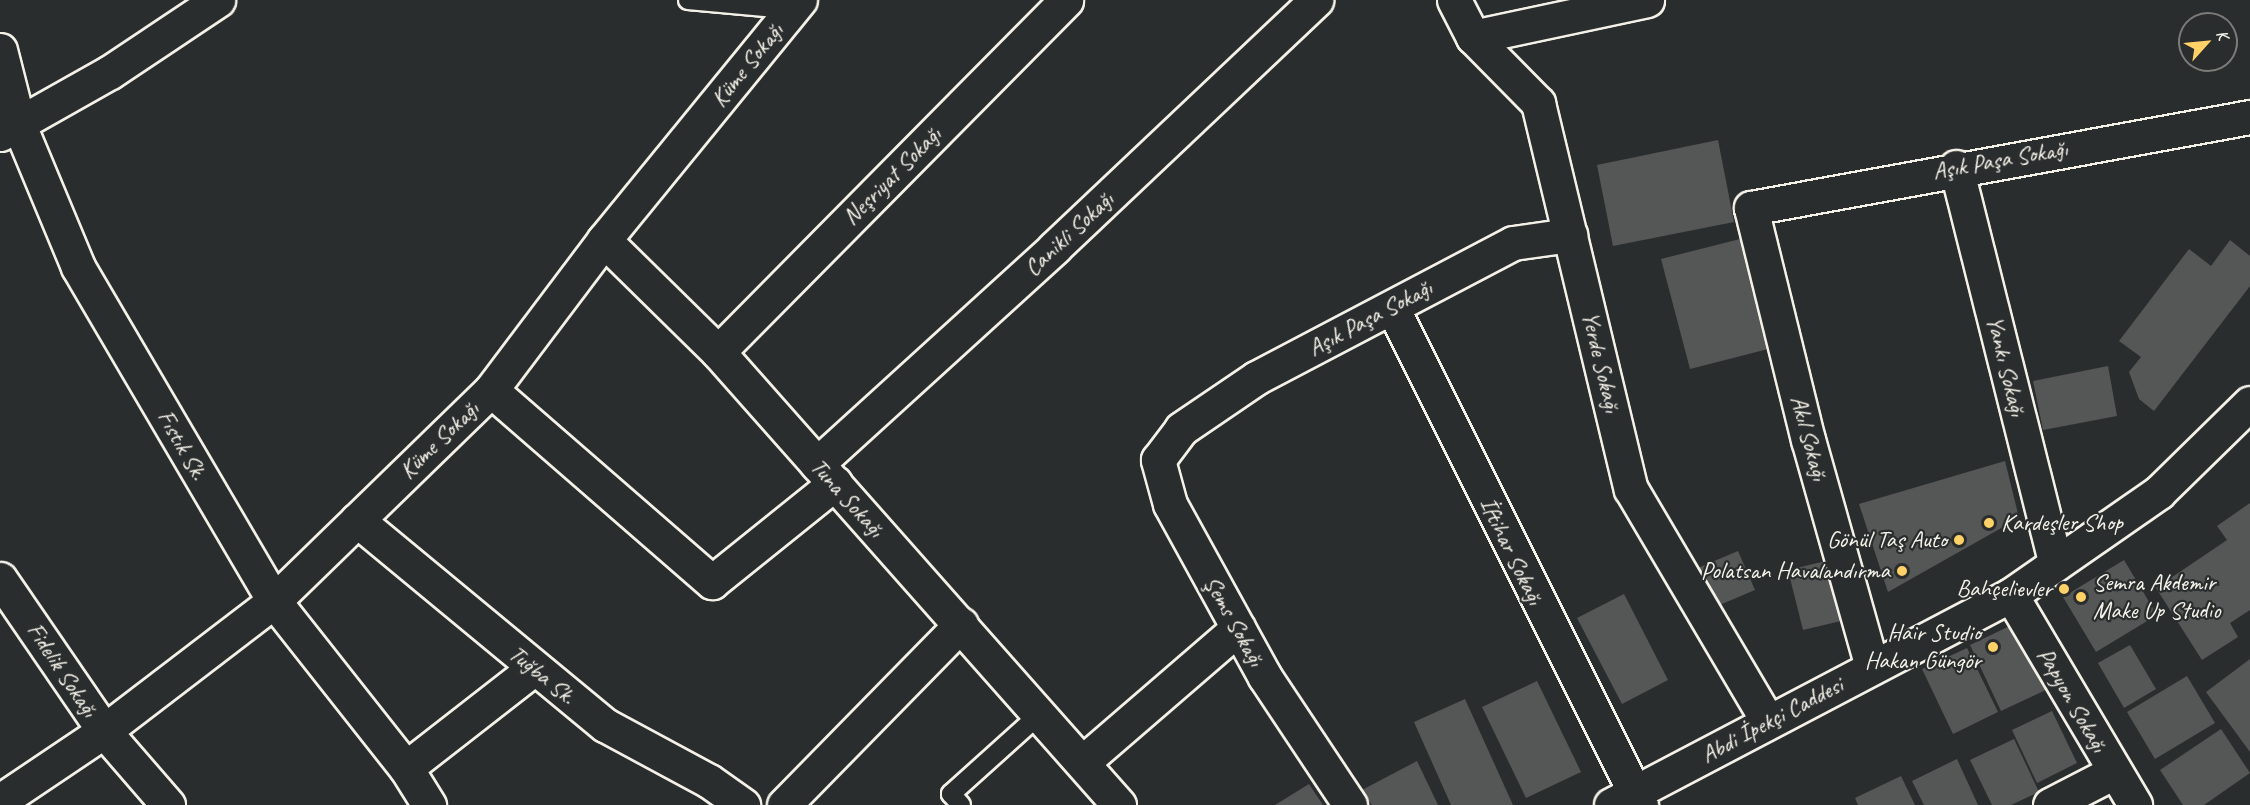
<!DOCTYPE html>
<html>
<head>
<meta charset="utf-8">
<style>
	body { margin:0 }
	#map { position:relative; width:2250px; height:805px; overflow:hidden; background:#2a2d2e; font-family:Caveat,sans-serif }
	div>[style] { position:absolute }
	.building>* { inset:0; background:#555756 }
	.roads { filter:drop-shadow(2px 0 #f4f1e8) drop-shadow(-2px 0 #f4f1e8) drop-shadow(0 2px #f4f1e8) drop-shadow(0 -2px #f4f1e8) }
	.service>* { height:18px; margin:-9px; padding:0 9px; transform-origin:9px; border-radius:9px; background:#2a2d2e }
	.minor>* { height:33px; margin:-16.5px; padding:0 16.5px; transform-origin:16.5px; border-radius:16.5px; background:#2a2d2e }
	.secondary>* { height:33px; margin:-16.5px; padding:0 16.5px; transform-origin:16.5px; border-radius:16.5px; background:#2a2d2e }
	.dots>* { width:16px; height:16px; translate:-50% -50%; box-sizing:border-box; border:3px solid #2a2d2e; border-radius:50% }
	span { translate:-50% -50%; white-space:nowrap; text-align:center; line-height:1.15; -webkit-text-stroke:4.5px #2a2d2e; paint-order:stroke }
	.street-label { font-size:24px; color:#f4f1e8 }
	.poi-label { font-size:24px; color:#f4f1e8 }
	.left { translate:0 -50%; text-align:left }
	.right { translate:-100% -50%; text-align:right }
	.north { position:absolute; left:2178px; top:12px; width:60px; height:60px; box-sizing:border-box; background:#2a2d2e; border:2px solid #7b7b78; border-radius:50%; rotate:63deg; font-size:16px; font-weight:700; line-height:24px; text-align:center; color:#f4f1e8 }
	.north::after { content:''; display:block; margin:auto; width:21px; height:27px; background:#ffd166; clip-path:polygon(50% 0,100% 100%,50% 72%,0 100%) }
</style>
</head>
<body>
<div id="map">
	<div class="building">
		<i style="clip-path:polygon(1718px 140px,1734px 222px,1613px 246px,1597px 165px)"></i>
		<i style="clip-path:polygon(1744px 238px,1772px 348px,1690px 369px,1661px 259px)"></i>
		<i style="clip-path:polygon(2230px 240px,2250px 256px,2250px 286px,2154px 411px,2139px 399px,2129px 372px,2141px 357px,2119px 341px,2189px 249px,2211px 266px)"></i>
		<i style="clip-path:polygon(2108px 366px,2117px 416px,2043px 430px,2033px 381px)"></i>
		<i style="clip-path:polygon(2005px 461px,2019px 518px,1888px 592px,1859px 504px)"></i>
		<i style="clip-path:polygon(2250px 503px,2250px 610px,2230px 623px,2238px 637px,2202px 660px,2156px 588px,2227px 540px,2217px 526px)"></i>
		<i style="clip-path:polygon(1738px 551px,1755px 590px,1710px 609px,1693px 570px)"></i>
		<i style="clip-path:polygon(2124px 560px,2157px 615px,2096px 652px,2063px 597px)"></i>
		<i style="clip-path:polygon(1826px 561px,1841px 621px,1803px 630px,1788px 570px)"></i>
		<i style="clip-path:polygon(1624px 594px,1668px 680px,1622px 704px,1577px 618px)"></i>
		<i style="clip-path:polygon(2018px 622px,2050px 688px,2001px 711px,1970px 645px)"></i>
		<i style="clip-path:polygon(2130px 645px,2156px 689px,2124px 708px,2098px 663px)"></i>
		<i style="clip-path:polygon(1967px 648px,1998px 712px,1953px 734px,1922px 669px)"></i>
		<i style="clip-path:polygon(2250px 659px,2250px 752px,2206px 692px)"></i>
		<i style="clip-path:polygon(2187px 676px,2215px 723px,2155px 759px,2127px 712px)"></i>
		<i style="clip-path:polygon(1537px 681px,1581px 772px,1526px 798px,1482px 707px)"></i>
		<i style="clip-path:polygon(1465px 699px,1513px 805px,1451px 805px,1414px 722px)"></i>
		<i style="clip-path:polygon(2052px 711px,2077px 763px,2037px 783px,2012px 730px)"></i>
		<i style="clip-path:polygon(2221px 729px,2250px 773px,2204px 805px,2183px 805px,2160px 770px)"></i>
		<i style="clip-path:polygon(2014px 739px,2039px 792px,2011px 805px,1992px 805px,1970px 760px)"></i>
		<i style="clip-path:polygon(1957px 759px,1978px 805px,1924px 805px,1912px 781px)"></i>
		<i style="clip-path:polygon(1417px 761px,1438px 805px,1372px 805px,1362px 790px)"></i>
		<i style="clip-path:polygon(1901px 776px,1915px 805px,1858px 805px,1855px 798px)"></i>
		<i style="clip-path:polygon(1309px 784px,1323px 805px,1275px 805px)"></i>
	</div>
	<div class="roads">
		<div class="service">
			<i style="left:688px;top:0;width:88px;rotate:5.2deg"></i>
			<i style="left:776px;top:8px;width:13px;rotate:32deg"></i>
			<i style="left:961px;top:805px;width:15px;rotate:-132deg"></i>
			<i style="left:951px;top:794px;width:120px;rotate:-42deg"></i>
		</div>
		<div class="minor">
			<i style="left:1454px;top:0;width:42px;rotate:62.8deg"></i>
			<i style="left:1473px;top:37px;width:93px;rotate:45.4deg"></i>
			<i style="left:1538px;top:103px;width:397px;rotate:76.5deg"></i>
			<i style="left:1631px;top:489px;width:270px;rotate:59.5deg"></i>
			<i style="left:1473px;top:37px;width:178px;rotate:-12deg"></i>
			<i style="left:0;top:50px;width:77px;rotate:75.8deg"></i>
			<i style="left:19px;top:125px;width:154px;rotate:67.4deg"></i>
			<i style="left:78px;top:267px;width:387px;rotate:59.6deg"></i>
			<i style="left:274px;top:601px;width:213px;rotate:51.7deg"></i>
			<i style="left:406px;top:768px;width:44px;rotate:58.1deg"></i>
			<i style="left:0;top:134px;width:126px;rotate:-29.4deg"></i>
			<i style="left:110px;top:72px;width:130px;rotate:-33.7deg"></i>
			<i style="left:1956px;top:167px;width:409px;rotate:75.9deg"></i>
			<i style="left:604px;top:240px;width:160px;rotate:44.5deg"></i>
			<i style="left:718px;top:352px;width:605px;rotate:48.48deg"></i>
			<i style="left:1392px;top:307px;width:557px;rotate:63.43deg"></i>
			<i style="left:718px;top:352px;width:495px;rotate:-45.3deg"></i>
			<i style="left:491px;top:390px;width:293px;rotate:41deg"></i>
			<i style="left:712px;top:582px;width:158px;rotate:-38.8deg"></i>
			<i style="left:817px;top:464px;width:321px;rotate:-42.3deg"></i>
			<i style="left:1054px;top:248px;width:361px;rotate:-43.4deg"></i>
			<i style="left:357px;top:520px;width:322px;rotate:39.6deg"></i>
			<i style="left:605px;top:725px;width:118px;rotate:28.3deg"></i>
			<i style="left:709px;top:781px;width:42px;rotate:35.2deg"></i>
			<i style="left:0;top:579px;width:184px;rotate:55.6deg"></i>
			<i style="left:104px;top:731px;width:98px;rotate:49.1deg"></i>
			<i style="left:2011px;top:595px;width:244px;rotate:59.4deg"></i>
			<i style="left:1872px;top:667px;width:236px;rotate:-105.7deg"></i>
			<i style="left:1808px;top:440px;width:239px;rotate:-103.8deg"></i>
			<i style="left:1751px;top:208px;width:507px;rotate:-10.34deg"></i>
			<i style="left:1083px;top:762px;width:205px;rotate:-40.8deg"></i>
			<i style="left:406px;top:768px;width:161px;rotate:-37.9deg"></i>
			<i style="left:0;top:801px;width:125px;rotate:-33.9deg"></i>
			<i style="left:104px;top:731px;width:214px;rotate:-37.4deg"></i>
			<i style="left:274px;top:601px;width:303px;rotate:-44.2deg"></i>
			<i style="left:491px;top:390px;width:188px;rotate:-53deg"></i>
			<i style="left:604px;top:240px;width:310px;rotate:-50.8deg"></i>
			<i style="left:784px;top:805px;width:253px;rotate:-45.6deg"></i>
			<i style="left:1350px;top:805px;width:154px;rotate:-123.6deg"></i>
			<i style="left:1265px;top:677px;width:197px;rotate:-118.8deg"></i>
			<i style="left:1170px;top:504px;width:46px;rotate:-105.3deg"></i>
			<i style="left:1158px;top:460px;width:39px;rotate:-53deg"></i>
			<i style="left:1181px;top:429px;width:91px;rotate:-34.2deg"></i>
			<i style="left:1256px;top:378px;width:290px;rotate:-27.7deg"></i>
			<i style="left:1513px;top:243px;width:58px;rotate:-8deg"></i>
			<i style="left:2050px;top:805px;width:72px;rotate:-27.3deg"></i>
		</div>
		<div class="secondary">
			<i style="left:1611px;top:805px;width:452px;rotate:-27.7deg"></i>
			<i style="left:2011px;top:595px;width:180px;rotate:-34.8deg"></i>
			<i style="left:2159px;top:492px;width:127px;rotate:-44.4deg"></i>
		</div>
	</div>
	<div class="dots">
		<i style="left:1989px;top:523px;background:#ffd166"></i>
		<i style="left:1959px;top:540px;background:#ffd166"></i>
		<i style="left:1902px;top:571px;background:#ffd166"></i>
		<i style="left:2064px;top:589px;background:#ffd166"></i>
		<i style="left:2081px;top:597px;background:#ffd166"></i>
		<i style="left:1993px;top:647px;background:#ffd166"></i>
	</div>
	<div class="street-label">
		<span style="left:747px;top:65px;rotate:-51deg">Küme Sokağı</span>
		<span style="left:2000px;top:160px;rotate:-10deg">Aşık Paşa Sokağı</span>
		<span style="left:892px;top:176px;rotate:-45deg">Neşriyat Sokağı</span>
		<span style="left:1069px;top:234px;rotate:-43deg">Canikli Sokağı</span>
		<span style="left:1370px;top:318px;rotate:-28deg">Aşık Paşa Sokağı</span>
		<span style="left:1601px;top:362px;rotate:77deg">Yerde Sokağı</span>
		<span style="left:2006px;top:366px;rotate:76deg">Yankı Sokağı</span>
		<span style="left:1809px;top:438px;rotate:75deg">Akıl Sokağı</span>
		<span style="left:439px;top:440px;rotate:-44deg">Küme Sokağı</span>
		<span style="left:182px;top:445px;rotate:60deg">Fıstık Sk.</span>
		<span style="left:847px;top:498px;rotate:48deg">Tuna Sokağı</span>
		<span style="left:1511px;top:551px;rotate:64deg">İftihar Sokağı</span>
		<span style="left:1234px;top:621px;rotate:61deg">Şems Sokağı</span>
		<span style="left:62px;top:670px;rotate:56deg">Fidelik Sokağı</span>
		<span style="left:542px;top:675px;rotate:39deg">Tuğba Sk.</span>
		<span style="left:2072px;top:700px;rotate:60deg">Papyon Sokağı</span>
		<span style="left:1772px;top:720px;rotate:-28deg">Abdi İpekçi Caddesi</span>
	</div>
	<div class="poi-label">
		<span class="left" style="left:2001px;top:523px">Kardeşler Shop</span>
		<span class="right" style="left:1947px;top:540px">Gönül Taş Auto</span>
		<span class="right" style="left:1890px;top:571px">Polatsan Havalandırma</span>
		<span class="left" style="left:2093px;top:597px">Semra Akdemir<br>Make Up Studio</span>
		<span class="right" style="left:2052px;top:589px">Bahçelievler</span>
		<span class="right" style="left:1981px;top:647px">Hair Studio<br>Hakan Güngör</span>
	</div>
	<div class="north">K</div>
</div>
</body>
</html>
